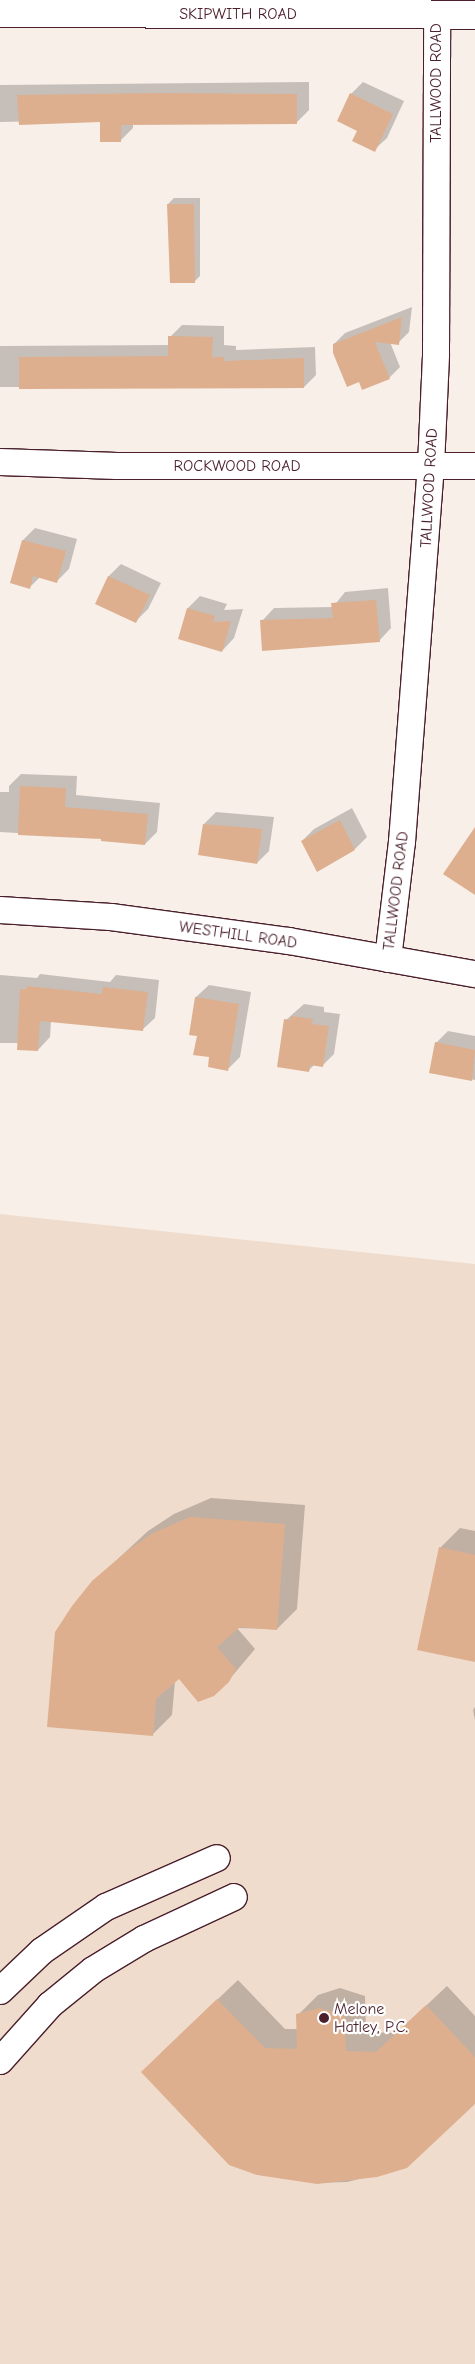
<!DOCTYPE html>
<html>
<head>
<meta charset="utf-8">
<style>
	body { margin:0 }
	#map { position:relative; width:475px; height:2364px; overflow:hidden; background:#f8efe8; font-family:"Comic Neue",sans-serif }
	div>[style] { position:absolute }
	.built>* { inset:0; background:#f0dccd }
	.shadow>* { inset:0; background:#0003 }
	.building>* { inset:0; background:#ddaf8e }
	.roads { filter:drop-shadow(1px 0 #4a1f2b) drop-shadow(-1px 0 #4a1f2b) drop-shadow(0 1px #4a1f2b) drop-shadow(0 -1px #4a1f2b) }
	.street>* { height:26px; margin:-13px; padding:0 13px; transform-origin:13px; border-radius:13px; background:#fff }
	.secondary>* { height:28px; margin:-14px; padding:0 14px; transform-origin:14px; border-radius:14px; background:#fff }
	.dots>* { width:14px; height:14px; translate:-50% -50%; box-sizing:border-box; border:2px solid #fff; border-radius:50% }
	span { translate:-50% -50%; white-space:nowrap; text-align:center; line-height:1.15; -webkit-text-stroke:4.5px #fff; paint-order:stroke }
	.street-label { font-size:16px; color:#4a1f2b }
	.poi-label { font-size:16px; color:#4a1f2b }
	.left { translate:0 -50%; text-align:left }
</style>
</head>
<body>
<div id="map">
	<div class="built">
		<i style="clip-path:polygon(0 1214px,475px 1264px,475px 2364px,0 2364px)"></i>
	</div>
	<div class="shadow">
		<i style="clip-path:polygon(309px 82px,309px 110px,297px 122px,133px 124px,133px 128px,121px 140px,101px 120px,0 122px,0 85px)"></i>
		<i style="clip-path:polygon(363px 82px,404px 101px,387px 138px,374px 150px,358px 131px,351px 94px)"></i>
		<i style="clip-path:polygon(174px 198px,200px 198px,200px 276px,194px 282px,168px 204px)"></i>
		<i style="clip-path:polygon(412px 307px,409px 332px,398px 343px,390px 342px,400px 367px,389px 378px,360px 380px,334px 344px,345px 333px)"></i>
		<i style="clip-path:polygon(182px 325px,224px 326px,224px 345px,236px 346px,236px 350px,315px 347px,316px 375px,304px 387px,0 387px,0 346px,169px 345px,170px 337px)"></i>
		<i style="clip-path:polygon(35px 528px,77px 539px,69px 569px,57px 581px,40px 577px,30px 587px,23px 540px)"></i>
		<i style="clip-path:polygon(121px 564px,161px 583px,148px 609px,136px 621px,97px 603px,109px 576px)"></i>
		<i style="clip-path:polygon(388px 588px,391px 628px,379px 641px,262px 621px,274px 608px,333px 607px,345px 592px)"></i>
		<i style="clip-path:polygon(200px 596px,227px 604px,224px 610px,243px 609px,234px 638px,222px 651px,180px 638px,188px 608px)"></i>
		<i style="clip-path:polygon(21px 774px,77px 776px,76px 795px,160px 803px,157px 832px,145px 844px,103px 838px,0 832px,0 792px,9px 792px,9px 786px)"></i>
		<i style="clip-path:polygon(352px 808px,367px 837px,355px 849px,302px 841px,314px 829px)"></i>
		<i style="clip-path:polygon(216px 812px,274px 817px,269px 851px,257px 863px,204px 824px)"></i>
		<i style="clip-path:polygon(40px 974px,110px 982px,116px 975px,159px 980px,155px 1018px,142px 1030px,51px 1021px,50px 1037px,38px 1050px,19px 1043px,0 1043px,0 975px,37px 978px)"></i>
		<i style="clip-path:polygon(209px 985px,251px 992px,240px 1057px,228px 1069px,211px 1056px,198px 1035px,196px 997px)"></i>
		<i style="clip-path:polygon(304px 1004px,324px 1007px,324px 1012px,340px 1014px,334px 1054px,322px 1066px,314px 1065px,308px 1071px,286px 1020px)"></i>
		<i style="clip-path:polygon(448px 1031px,475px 1036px,475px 1080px,431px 1072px,436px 1043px)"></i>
		<i style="clip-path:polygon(211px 1498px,305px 1505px,297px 1609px,277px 1629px,237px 1628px,255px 1649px,228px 1681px,179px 1678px,175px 1681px,172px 1715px,152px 1735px,93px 1582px,148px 1531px,174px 1514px)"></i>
		<i style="clip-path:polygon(460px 1528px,475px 1531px,475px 1661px,440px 1548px)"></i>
		<i style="clip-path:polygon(475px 1707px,475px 1720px,473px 1710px)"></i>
		<i style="clip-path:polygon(238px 1980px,285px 2029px,298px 2029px,298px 2015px,318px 1995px,340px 1988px,365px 1996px,366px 2032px,397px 2033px,447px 1986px,475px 2016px,475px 2102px,407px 2167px,347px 2182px,317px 2183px,162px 2052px)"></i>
	</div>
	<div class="building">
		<i style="clip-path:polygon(160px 93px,297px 94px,297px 124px,121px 125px,121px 142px,100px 142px,100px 122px,19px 125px,17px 95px)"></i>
		<i style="clip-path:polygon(350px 93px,393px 114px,375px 152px,352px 141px,357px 131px,337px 121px)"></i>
		<i style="clip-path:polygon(167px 204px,194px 204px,195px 283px,170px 283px)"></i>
		<i style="clip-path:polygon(402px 317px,399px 345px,375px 342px,390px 379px,362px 390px,359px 382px,347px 387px,333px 353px,333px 344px)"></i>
		<i style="clip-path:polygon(168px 336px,213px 337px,212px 357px,224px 357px,224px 361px,304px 358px,304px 388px,19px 389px,19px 357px,168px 356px)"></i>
		<i style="clip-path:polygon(22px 540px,66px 551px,57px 583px,33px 576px,30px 589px,10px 583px)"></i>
		<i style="clip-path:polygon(108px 576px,150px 595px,136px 623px,95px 604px)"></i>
		<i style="clip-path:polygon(376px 600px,380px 642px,262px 651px,260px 620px,333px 618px,331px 603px)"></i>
		<i style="clip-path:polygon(187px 608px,215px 616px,213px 622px,231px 621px,222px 652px,178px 639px)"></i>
		<i style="clip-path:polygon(20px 786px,66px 788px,65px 807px,148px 814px,145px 845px,101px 841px,101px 839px,18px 835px)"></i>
		<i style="clip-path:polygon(340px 820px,355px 850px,317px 872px,301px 841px)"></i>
		<i style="clip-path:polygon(203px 824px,262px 829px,257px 864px,198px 855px)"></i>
		<i style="clip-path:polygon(475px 827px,475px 895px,443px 874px)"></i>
		<i style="clip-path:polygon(27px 986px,102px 994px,103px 987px,148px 992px,143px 1031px,40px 1021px,38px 1051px,17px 1050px,20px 989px,27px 989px)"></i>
		<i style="clip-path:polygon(195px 997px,239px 1004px,228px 1071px,208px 1067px,209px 1057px,193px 1055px,197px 1036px,189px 1035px)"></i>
		<i style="clip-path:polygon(291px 1016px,313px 1019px,312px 1024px,329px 1026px,323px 1067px,310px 1065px,309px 1072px,277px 1067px,284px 1019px,290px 1020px)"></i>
		<i style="clip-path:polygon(435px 1042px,475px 1050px,472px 1081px,429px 1073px)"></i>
		<i style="clip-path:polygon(190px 1517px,285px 1524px,277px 1630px,240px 1627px,217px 1647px,236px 1669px,229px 1682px,214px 1696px,198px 1702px,179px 1679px,156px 1699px,153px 1736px,47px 1727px,55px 1632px,72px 1606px,92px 1581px,127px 1551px,153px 1533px)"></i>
		<i style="clip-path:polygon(439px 1547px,475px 1555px,475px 1662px,417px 1650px)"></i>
		<i style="clip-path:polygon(217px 1999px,265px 2048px,297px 2049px,296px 2014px,320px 2008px,345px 2016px,346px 2051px,376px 2052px,426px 2005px,475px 2057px,475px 2104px,407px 2168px,377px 2177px,317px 2184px,257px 2175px,229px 2165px,141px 2072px)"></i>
	</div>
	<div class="roads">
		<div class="street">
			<i style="left:0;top:462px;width:117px;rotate:2deg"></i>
			<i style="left:117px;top:466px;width:358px"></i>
			<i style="left:0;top:910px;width:111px;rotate:3.6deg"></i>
			<i style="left:111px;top:917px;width:180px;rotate:7.7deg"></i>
			<i style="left:289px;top:941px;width:189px;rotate:10.1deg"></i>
			<i style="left:388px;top:959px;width:118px;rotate:-83.2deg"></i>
			<i style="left:402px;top:842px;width:377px;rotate:-85.6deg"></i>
			<i style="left:431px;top:466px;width:112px;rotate:-87.4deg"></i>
			<i style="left:436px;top:354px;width:339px;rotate:-89.8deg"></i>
			<i style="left:0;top:1991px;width:58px;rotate:-43.6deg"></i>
			<i style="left:42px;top:1951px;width:78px;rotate:-34.5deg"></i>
			<i style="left:106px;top:1907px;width:121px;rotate:-23.8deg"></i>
			<i style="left:0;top:2061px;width:75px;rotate:-48.2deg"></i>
			<i style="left:50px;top:2005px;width:55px;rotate:-39.1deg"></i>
			<i style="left:93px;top:1970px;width:60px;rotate:-31.3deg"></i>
			<i style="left:144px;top:1939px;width:99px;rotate:-25deg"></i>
		</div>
		<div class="secondary">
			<i style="left:0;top:13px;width:475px;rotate:0.2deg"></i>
		</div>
	</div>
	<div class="dots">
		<i style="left:324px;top:2018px;background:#4a1f2b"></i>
	</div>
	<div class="street-label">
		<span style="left:238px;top:14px">SKIPWITH ROAD</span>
		<span style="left:436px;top:83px;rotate:-90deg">TALLWOOD ROAD</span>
		<span style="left:237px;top:466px">ROCKWOOD ROAD</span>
		<span style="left:429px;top:488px;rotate:-87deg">TALLWOOD ROAD</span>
		<span style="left:396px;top:891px;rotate:-83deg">TALLWOOD ROAD</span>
		<span style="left:238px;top:935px;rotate:8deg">WESTHILL ROAD</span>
	</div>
	<div class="poi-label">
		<span class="left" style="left:334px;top:2018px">Melone<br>Hatley, P.C.</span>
	</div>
</div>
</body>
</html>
